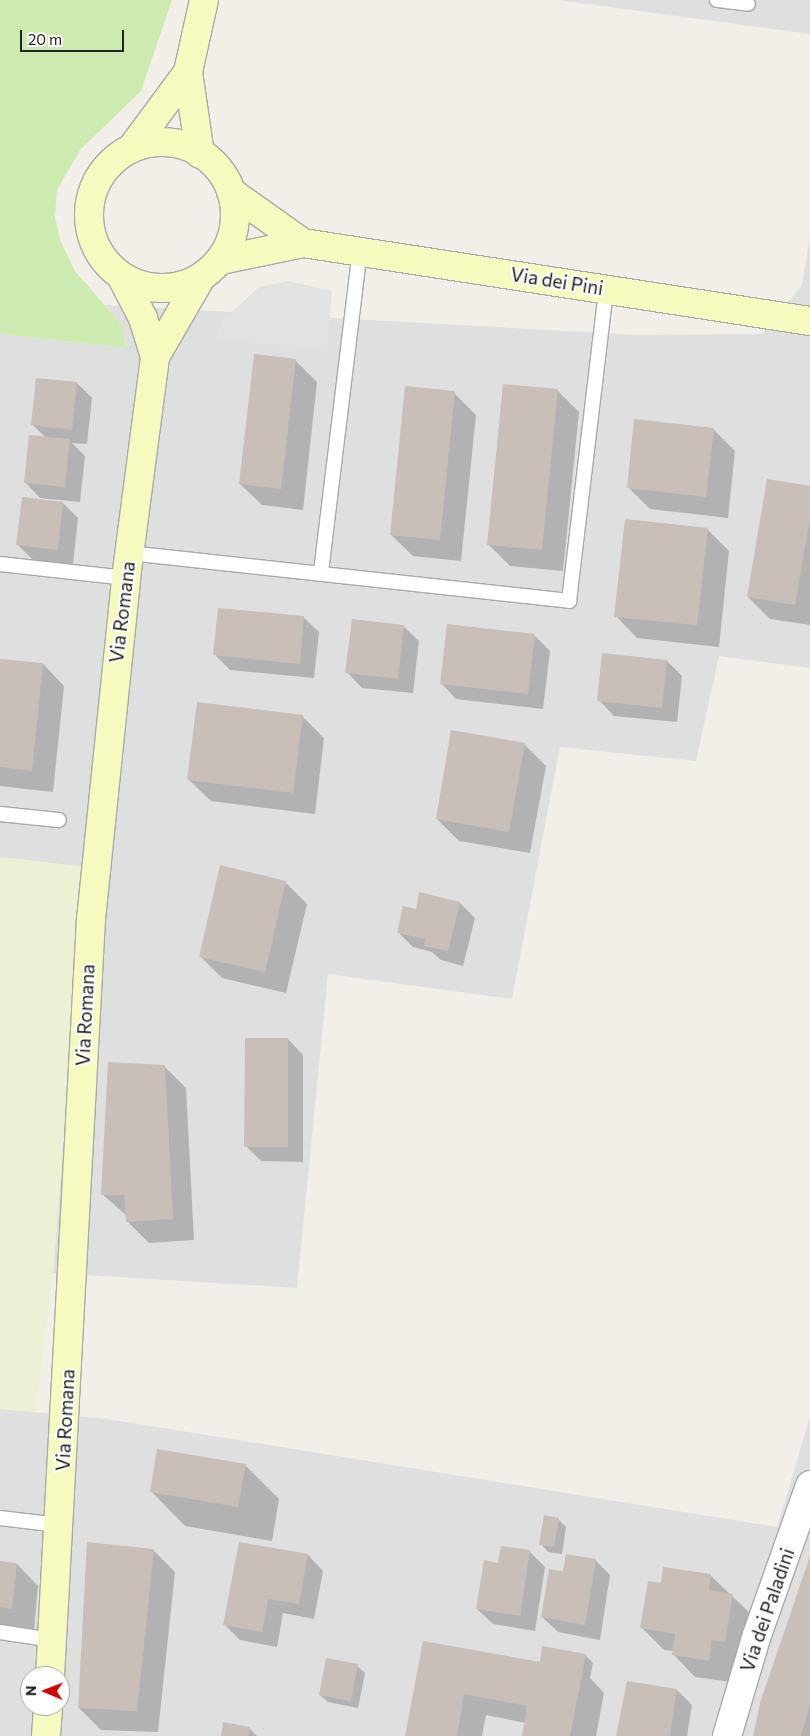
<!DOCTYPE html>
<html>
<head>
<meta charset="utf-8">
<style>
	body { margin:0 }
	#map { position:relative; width:810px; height:1736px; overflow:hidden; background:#f2efe9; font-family:Commissioner,sans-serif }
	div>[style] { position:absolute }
	.residential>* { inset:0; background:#e0dfdf }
	.farmland>* { inset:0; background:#eef0d5 }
	.grass>* { inset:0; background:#cdebb0 }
	.parking>* { inset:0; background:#e2e2e2 }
	.shadow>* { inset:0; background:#0003 }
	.building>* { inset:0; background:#c7bfb8 }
	.roads { filter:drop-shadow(1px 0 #a9a9a9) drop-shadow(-1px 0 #a9a9a9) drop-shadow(0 1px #a9a9a9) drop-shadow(0 -1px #a9a9a9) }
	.lane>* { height:14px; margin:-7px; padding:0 7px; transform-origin:7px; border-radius:7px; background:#fff }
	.street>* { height:28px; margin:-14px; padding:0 14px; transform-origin:14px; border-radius:14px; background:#fff }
	.secondary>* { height:28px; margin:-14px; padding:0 14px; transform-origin:14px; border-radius:14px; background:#f7fabf }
	.secondary>.ring { margin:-14px; padding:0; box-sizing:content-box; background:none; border:28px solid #f7fabf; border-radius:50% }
	span { translate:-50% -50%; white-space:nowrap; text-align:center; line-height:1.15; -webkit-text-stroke:4px #fff; paint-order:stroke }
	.street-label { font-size:19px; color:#222 }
	.north { position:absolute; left:20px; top:1666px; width:50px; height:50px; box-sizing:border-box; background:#fff; border:1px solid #a7a7a7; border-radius:50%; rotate:271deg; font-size:14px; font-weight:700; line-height:20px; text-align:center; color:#222 }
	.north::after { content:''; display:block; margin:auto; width:18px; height:22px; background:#d40000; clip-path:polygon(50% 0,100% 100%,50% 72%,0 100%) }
	.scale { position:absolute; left:20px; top:30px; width:104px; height:22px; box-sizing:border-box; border:2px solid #222; border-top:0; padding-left:6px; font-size:15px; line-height:18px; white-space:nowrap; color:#222; -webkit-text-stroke:4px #fff; paint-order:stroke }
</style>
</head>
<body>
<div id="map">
	<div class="residential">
		<i style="clip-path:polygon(558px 0,810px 0,810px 34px)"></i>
		<i style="clip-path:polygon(810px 238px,810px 668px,719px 656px,696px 761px,560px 747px,512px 999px,328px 974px,297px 1288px,53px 1273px,85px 867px,0 857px,0 334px,126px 348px,122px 325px,105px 305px,637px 335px,762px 334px,802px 285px)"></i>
		<i style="clip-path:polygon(evenodd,0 1409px,108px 1419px,777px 1527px,810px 1417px,810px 1736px,0 1736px,0 1409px,30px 1676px,60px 1676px,60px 1706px,30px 1706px,30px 1676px)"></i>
	</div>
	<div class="farmland">
		<i style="clip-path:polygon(0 857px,85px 867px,53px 1273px,36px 1412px,0 1409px)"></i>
	</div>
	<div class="grass">
		<i style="clip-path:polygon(0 0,172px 0,141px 91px,80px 150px,57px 190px,55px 216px,60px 240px,75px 271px,122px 325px,126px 348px,0 334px)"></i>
	</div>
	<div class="parking">
		<i style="clip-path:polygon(288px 281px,332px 291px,327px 350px,214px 338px,224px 319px,259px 287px)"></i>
	</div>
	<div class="shadow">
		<i style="clip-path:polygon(295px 360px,317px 382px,303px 510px,262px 505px,240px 484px)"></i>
		<i style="clip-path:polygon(37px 379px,77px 383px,92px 398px,87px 444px,72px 443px,85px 456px,80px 502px,40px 498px,25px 482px,46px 438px,33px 425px)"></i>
		<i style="clip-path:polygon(557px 390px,579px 412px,563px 571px,510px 566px,488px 544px)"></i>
		<i style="clip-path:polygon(454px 393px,476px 415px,461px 561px,413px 556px,391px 535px)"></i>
		<i style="clip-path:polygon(713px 429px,735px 451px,728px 518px,650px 509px,628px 487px)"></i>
		<i style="clip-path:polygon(810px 487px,810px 625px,770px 619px,748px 597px)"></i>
		<i style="clip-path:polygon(63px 503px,78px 518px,73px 564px,33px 560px,18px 545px)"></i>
		<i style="clip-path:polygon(707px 529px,729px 551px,719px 647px,637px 638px,616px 616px)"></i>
		<i style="clip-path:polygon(303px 617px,319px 632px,314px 678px,230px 670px,215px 655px)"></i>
		<i style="clip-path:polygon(403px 626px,419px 641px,413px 693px,362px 688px,347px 672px)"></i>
		<i style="clip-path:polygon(535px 636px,550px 651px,543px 709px,456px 699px,441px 683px)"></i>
		<i style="clip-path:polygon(0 660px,43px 664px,64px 686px,53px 792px,0 786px)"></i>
		<i style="clip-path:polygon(667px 661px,682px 676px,677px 722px,614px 716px,599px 700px)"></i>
		<i style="clip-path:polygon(302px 716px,324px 738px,315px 814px,211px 801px,189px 780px)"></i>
		<i style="clip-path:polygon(524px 744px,546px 766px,530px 853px,459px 841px,437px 819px)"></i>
		<i style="clip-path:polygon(285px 882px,307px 904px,286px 993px,222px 978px,200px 956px)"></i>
		<i style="clip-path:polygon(460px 903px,475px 918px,463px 966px,441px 960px,432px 952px,413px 947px,398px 932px,417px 911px)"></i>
		<i style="clip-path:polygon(288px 1039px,303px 1055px,303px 1162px,261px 1161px,246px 1146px)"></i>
		<i style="clip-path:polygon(164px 1066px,186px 1088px,194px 1240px,149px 1243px,127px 1221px,127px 1216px,102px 1194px)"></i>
		<i style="clip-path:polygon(245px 1465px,279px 1499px,272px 1541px,185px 1526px,151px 1491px)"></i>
		<i style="clip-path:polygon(558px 1519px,566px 1527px,562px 1554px,548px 1552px,541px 1544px)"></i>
		<i style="clip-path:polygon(153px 1550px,175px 1572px,158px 1732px,101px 1730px,79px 1708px)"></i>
		<i style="clip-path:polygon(529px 1551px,545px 1567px,535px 1631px,493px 1624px,477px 1609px,499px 1564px)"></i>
		<i style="clip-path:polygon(308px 1555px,323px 1571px,314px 1619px,283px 1613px,277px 1647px,240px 1640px,225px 1625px)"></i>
		<i style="clip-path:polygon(810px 1559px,810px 1736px,754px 1736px)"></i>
		<i style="clip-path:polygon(595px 1560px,610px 1575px,600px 1640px,558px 1632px,542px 1617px,564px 1572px)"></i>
		<i style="clip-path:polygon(0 1562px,17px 1564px,38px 1586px,34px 1630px,0 1626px)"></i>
		<i style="clip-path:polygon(710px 1575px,754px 1617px,747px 1663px,734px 1661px,731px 1682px,695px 1677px,674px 1655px,674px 1651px,664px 1650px,642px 1628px,662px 1584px)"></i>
		<i style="clip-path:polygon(424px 1642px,541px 1663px,585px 1655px,593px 1663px,590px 1678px,604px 1693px,596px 1736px,523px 1736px,526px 1723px,486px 1715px,482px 1736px,407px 1736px)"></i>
		<i style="clip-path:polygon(357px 1666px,365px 1673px,358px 1708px,328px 1702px,320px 1695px)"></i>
		<i style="clip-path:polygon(677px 1690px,692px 1705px,687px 1736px,618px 1736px)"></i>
		<i style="clip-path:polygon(249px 1728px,257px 1736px,222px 1736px)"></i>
	</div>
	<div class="building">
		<i style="clip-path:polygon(254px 354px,296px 359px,281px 489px,239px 484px)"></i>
		<i style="clip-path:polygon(36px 378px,77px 382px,72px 430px,31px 425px)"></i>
		<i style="clip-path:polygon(503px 384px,558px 389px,542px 550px,487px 545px)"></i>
		<i style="clip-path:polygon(405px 386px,455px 391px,440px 540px,390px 535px)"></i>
		<i style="clip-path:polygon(634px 419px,714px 428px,706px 497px,627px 488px)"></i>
		<i style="clip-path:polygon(29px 435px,70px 439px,65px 487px,24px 483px)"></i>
		<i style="clip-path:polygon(767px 479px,810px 486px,810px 519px,795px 605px,747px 597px)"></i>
		<i style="clip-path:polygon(22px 497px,63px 502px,58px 550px,16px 545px)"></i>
		<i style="clip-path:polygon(625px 519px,708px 528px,697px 625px,614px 617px)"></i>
		<i style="clip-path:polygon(218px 608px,304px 616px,300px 664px,213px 655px)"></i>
		<i style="clip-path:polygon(352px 619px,404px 625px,398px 679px,345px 673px)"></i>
		<i style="clip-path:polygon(447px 624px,535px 634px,528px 694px,440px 684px)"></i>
		<i style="clip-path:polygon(602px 653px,667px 660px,662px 708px,597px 701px)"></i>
		<i style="clip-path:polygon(0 659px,43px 663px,32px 771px,0 767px)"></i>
		<i style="clip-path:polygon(197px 702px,303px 715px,293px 793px,187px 780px)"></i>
		<i style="clip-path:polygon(451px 730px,525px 743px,509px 832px,436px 819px)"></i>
		<i style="clip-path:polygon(220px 865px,286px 881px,265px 972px,199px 957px)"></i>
		<i style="clip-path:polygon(419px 892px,460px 902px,448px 951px,424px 946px,425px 939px,397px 933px,403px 906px,416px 909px)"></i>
		<i style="clip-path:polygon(245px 1038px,288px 1038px,288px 1147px,244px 1147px)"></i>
		<i style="clip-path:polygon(108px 1062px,165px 1065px,173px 1219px,126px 1222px,124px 1195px,101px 1195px)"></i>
		<i style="clip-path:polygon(157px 1449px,246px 1464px,238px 1507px,150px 1492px)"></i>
		<i style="clip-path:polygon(544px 1515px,559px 1518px,554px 1547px,539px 1545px)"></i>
		<i style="clip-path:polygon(87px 1542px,154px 1549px,137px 1711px,78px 1708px)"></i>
		<i style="clip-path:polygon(239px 1542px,308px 1554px,299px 1604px,268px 1599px,262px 1632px,223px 1625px)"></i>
		<i style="clip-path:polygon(501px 1546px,530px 1550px,520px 1616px,476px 1609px,484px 1560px,498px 1563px)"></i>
		<i style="clip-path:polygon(566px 1554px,596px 1559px,585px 1625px,541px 1617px,549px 1569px,563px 1571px)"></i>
		<i style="clip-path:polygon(810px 1556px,810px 1704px,801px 1736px,753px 1736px,760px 1703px)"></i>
		<i style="clip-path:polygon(0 1561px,17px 1563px,12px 1609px,0 1607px)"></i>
		<i style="clip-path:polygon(663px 1567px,711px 1574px,709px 1590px,733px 1594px,725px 1642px,712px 1640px,709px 1661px,672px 1655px,675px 1634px,640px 1628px,648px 1581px,661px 1583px)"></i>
		<i style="clip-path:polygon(423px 1641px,540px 1662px,542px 1646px,586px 1654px,570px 1736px,522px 1736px,527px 1706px,464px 1694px,457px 1736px,405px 1736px)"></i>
		<i style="clip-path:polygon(326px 1658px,358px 1664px,351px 1701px,319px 1695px)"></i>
		<i style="clip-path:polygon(627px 1681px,677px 1689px,670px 1736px,616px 1736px)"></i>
		<i style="clip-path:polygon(223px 1722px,250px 1727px,248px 1736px,221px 1736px)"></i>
	</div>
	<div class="roads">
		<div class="lane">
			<i style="left:717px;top:0;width:31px;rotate:7deg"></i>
			<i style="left:129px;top:553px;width:443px;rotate:6.2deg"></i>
			<i style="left:569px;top:601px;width:314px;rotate:-83.2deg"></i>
			<i style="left:0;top:564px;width:127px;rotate:6.3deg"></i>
			<i style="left:321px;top:572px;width:325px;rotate:-83.1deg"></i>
			<i style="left:0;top:814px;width:59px;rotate:5.8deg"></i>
			<i style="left:0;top:1518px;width:59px;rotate:6.8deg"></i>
			<i style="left:0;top:1632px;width:54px;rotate:8.6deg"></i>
		</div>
		<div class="street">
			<i style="left:727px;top:1736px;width:105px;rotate:-73.5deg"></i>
			<i style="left:757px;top:1635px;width:159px;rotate:-70.5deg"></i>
		</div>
		<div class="secondary">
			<i class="ring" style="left:89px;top:142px;width:118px;height:118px"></i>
			<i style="left:131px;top:149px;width:96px;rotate:-53.5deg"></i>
			<i style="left:200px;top:154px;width:83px;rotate:-98.3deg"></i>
			<i style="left:188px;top:72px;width:74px;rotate:-77.5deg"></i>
			<i style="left:231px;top:192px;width:88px;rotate:35.3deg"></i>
			<i style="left:221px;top:260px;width:84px;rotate:-11.7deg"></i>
			<i style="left:303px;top:243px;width:513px;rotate:8.75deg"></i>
			<i style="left:155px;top:357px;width:90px;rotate:-60deg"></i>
			<i style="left:50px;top:1676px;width:758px;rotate:-86.9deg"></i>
			<i style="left:91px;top:919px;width:343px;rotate:-84.1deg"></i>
			<i style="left:126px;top:578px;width:223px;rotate:-82.5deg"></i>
			<i style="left:155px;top:357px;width:41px;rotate:-107.1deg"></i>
			<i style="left:143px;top:318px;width:47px;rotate:-117.6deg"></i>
			<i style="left:46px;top:1736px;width:30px;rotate:-86deg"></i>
		</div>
	</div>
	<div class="street-label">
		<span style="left:557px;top:281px;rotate:9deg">Via dei Pini</span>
		<span style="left:122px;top:612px;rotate:-83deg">Via Romana</span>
		<span style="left:85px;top:1015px;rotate:-87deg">Via Romana</span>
		<span style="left:65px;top:1420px;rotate:-87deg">Via Romana</span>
		<span style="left:767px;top:1610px;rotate:-71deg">Via dei Paladini</span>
	</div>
	<div class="north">N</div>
	<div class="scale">20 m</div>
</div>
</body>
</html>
